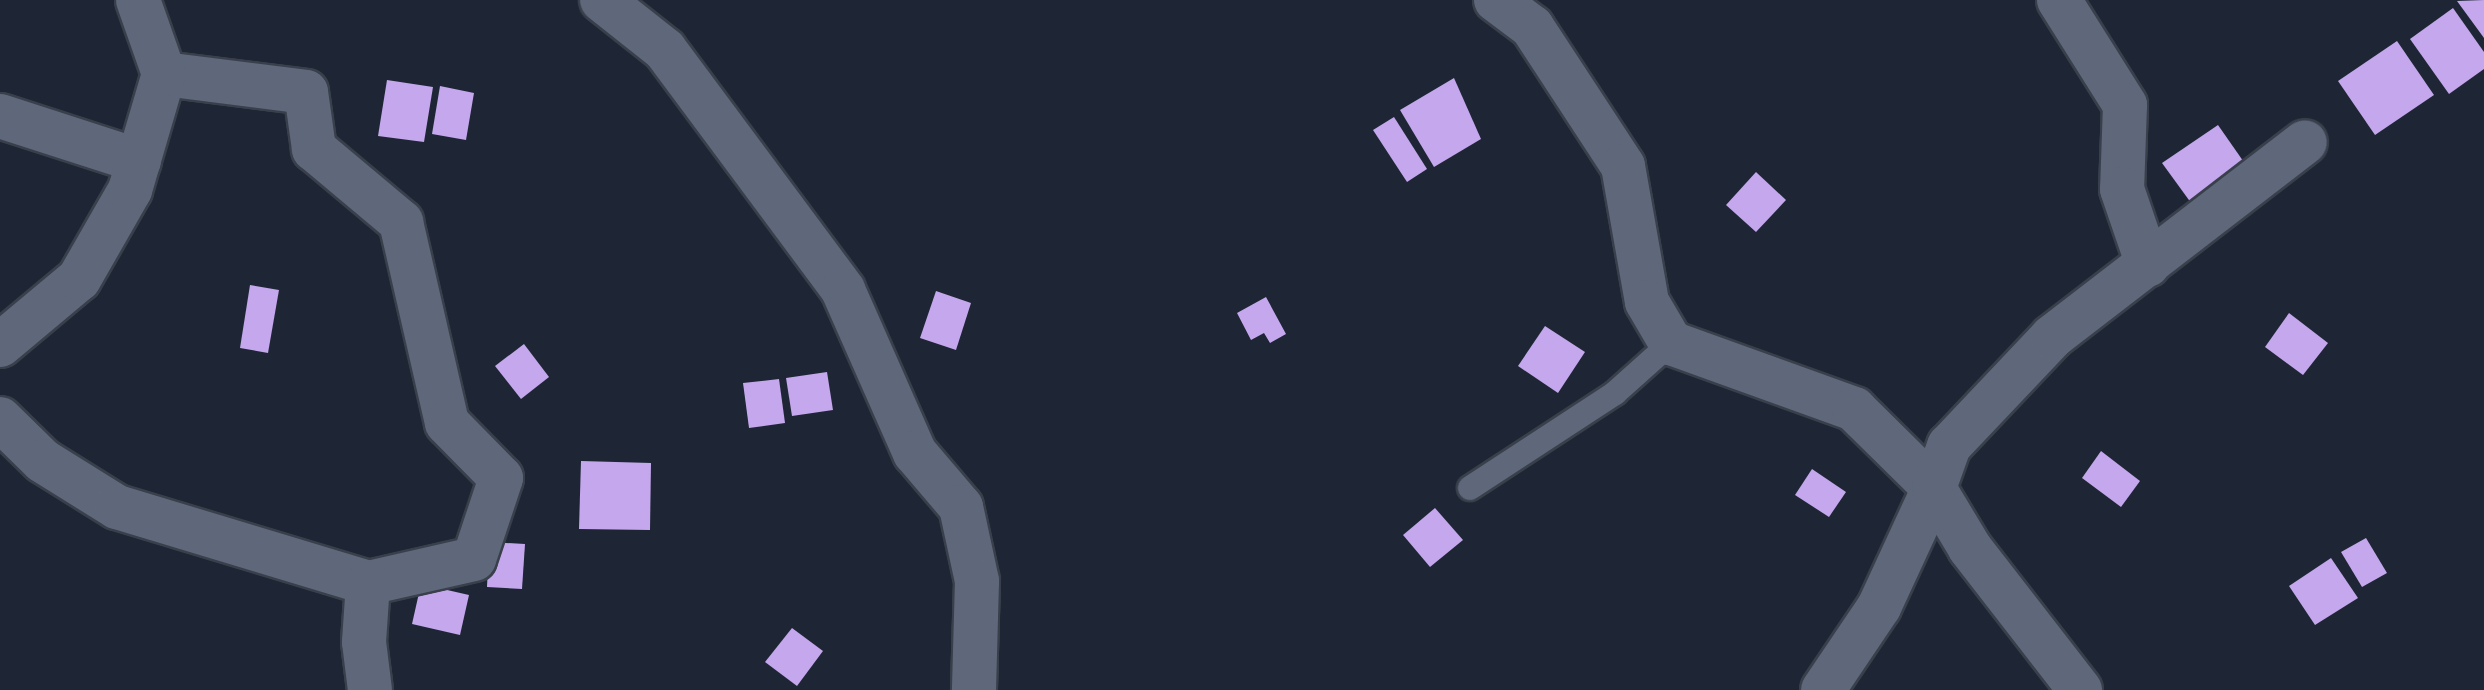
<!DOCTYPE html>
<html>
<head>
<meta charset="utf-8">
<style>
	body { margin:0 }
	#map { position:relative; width:2484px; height:690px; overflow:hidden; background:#1e2635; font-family:"Sofia Sans Condensed",sans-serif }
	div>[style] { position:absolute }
	.building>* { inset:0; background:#c4a7ec }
	.roads { filter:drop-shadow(2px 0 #39404c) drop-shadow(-2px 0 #39404c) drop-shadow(0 2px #39404c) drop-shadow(0 -2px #39404c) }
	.service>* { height:24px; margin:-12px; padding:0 12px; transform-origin:12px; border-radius:12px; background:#5e687a }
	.minor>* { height:44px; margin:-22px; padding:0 22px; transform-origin:22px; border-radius:22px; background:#5e687a }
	span { translate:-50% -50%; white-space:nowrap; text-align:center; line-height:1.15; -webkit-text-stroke:8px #1e2635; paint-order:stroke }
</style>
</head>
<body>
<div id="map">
	<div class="building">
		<i style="clip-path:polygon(2484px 0,2484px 38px,2457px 1px)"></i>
		<i style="clip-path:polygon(2453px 8px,2484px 52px,2484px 69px,2449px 94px,2410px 39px)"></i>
		<i style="clip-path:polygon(2397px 41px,2434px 95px,2375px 135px,2338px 81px)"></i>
		<i style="clip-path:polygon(1454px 78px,1481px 139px,1434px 167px,1400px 110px)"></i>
		<i style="clip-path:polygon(387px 80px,433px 87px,424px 142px,378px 136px)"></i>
		<i style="clip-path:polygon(440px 86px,474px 93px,466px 140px,432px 134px)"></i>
		<i style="clip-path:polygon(1394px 117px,1427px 169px,1407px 182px,1373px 130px)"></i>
		<i style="clip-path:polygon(2218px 125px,2248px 168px,2194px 207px,2162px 163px)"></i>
		<i style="clip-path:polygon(1756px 172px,1786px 200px,1756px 232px,1726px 205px)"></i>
		<i style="clip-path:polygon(250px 285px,279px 290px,268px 353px,240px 348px)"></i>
		<i style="clip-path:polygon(936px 291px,971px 303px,956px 350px,920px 338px)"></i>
		<i style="clip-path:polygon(1266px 297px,1286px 334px,1270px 343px,1264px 333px,1251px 340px,1237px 313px)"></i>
		<i style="clip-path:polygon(2289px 313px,2328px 343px,2303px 375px,2265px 347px)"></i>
		<i style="clip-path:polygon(1545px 326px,1585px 352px,1558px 393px,1518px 366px)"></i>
		<i style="clip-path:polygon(524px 344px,549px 377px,521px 399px,495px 366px)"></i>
		<i style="clip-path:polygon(827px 372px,833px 410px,792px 416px,786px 378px)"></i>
		<i style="clip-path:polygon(779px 379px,785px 423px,749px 428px,743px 383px)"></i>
		<i style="clip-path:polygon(2101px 451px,2140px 481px,2121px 507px,2082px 478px)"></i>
		<i style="clip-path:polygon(581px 461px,651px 463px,650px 530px,579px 529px)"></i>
		<i style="clip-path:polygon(1812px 469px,1846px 492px,1829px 517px,1795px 495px)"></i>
		<i style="clip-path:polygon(1435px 508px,1463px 540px,1430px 567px,1403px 535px)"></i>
		<i style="clip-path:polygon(2366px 538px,2387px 573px,2362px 587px,2341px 552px)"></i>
		<i style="clip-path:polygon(489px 542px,525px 544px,522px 589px,487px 587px)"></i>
		<i style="clip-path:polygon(2331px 558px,2358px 598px,2315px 625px,2289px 586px)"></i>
		<i style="clip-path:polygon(421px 584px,469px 595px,460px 635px,412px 624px)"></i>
		<i style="clip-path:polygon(792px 628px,823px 651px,797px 686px,765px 662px)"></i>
	</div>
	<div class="roads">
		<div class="service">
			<i style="left:1470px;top:488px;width:173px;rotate:-33.2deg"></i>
			<i style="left:1615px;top:393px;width:75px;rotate:-41.8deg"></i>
		</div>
		<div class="minor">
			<i style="left:602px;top:0;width:80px;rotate:38.4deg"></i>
			<i style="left:665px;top:50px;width:299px;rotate:53.4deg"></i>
			<i style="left:843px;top:290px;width:178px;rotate:66.2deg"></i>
			<i style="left:915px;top:453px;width:71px;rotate:49.6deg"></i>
			<i style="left:961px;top:507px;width:76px;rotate:77.8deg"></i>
			<i style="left:977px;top:581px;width:109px;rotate:91.6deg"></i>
			<i style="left:1496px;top:0;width:45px;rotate:36.9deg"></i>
			<i style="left:1532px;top:27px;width:166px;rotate:56.8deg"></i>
			<i style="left:1623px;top:166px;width:138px;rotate:80deg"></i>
			<i style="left:1647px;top:302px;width:48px;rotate:59.7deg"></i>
			<i style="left:1671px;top:343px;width:195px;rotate:19.8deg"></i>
			<i style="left:1854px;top:409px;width:112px;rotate:44.6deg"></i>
			<i style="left:1934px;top:488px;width:131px;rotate:114.8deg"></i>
			<i style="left:1879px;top:607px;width:100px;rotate:124deg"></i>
			<i style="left:2059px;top:0;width:124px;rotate:57.8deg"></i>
			<i style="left:2125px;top:105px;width:84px;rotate:92deg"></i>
			<i style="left:2122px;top:189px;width:80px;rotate:71.1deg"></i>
			<i style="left:164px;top:74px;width:143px;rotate:7.2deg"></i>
			<i style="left:306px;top:92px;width:58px;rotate:82deg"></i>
			<i style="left:314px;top:149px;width:114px;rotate:40deg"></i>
			<i style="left:401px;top:222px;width:206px;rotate:77.1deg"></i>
			<i style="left:447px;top:423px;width:77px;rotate:45.5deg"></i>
			<i style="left:501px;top:478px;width:85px;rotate:108.4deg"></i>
			<i style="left:474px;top:559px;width:109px;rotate:167.2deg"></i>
			<i style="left:0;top:116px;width:146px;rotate:17.9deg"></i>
			<i style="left:0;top:345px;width:103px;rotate:-39.9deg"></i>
			<i style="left:79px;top:279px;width:103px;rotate:-60.2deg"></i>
			<i style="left:130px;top:190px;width:121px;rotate:-73.7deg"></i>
			<i style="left:164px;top:74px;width:78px;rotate:-109.4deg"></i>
			<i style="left:0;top:419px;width:60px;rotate:44.3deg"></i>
			<i style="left:43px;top:461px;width:87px;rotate:31.9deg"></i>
			<i style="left:117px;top:507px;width:262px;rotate:16.8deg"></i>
			<i style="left:368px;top:583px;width:59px;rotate:93.9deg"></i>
			<i style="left:364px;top:642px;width:48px;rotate:82.9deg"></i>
			<i style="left:2080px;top:690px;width:180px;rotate:-127.8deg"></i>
			<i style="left:1970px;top:548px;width:70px;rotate:-121deg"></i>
			<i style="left:1934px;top:488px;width:45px;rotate:-70.3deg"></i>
			<i style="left:1949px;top:446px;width:150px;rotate:-46.6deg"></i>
			<i style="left:2052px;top:337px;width:319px;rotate:-37.6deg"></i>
		</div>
	</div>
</div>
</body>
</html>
